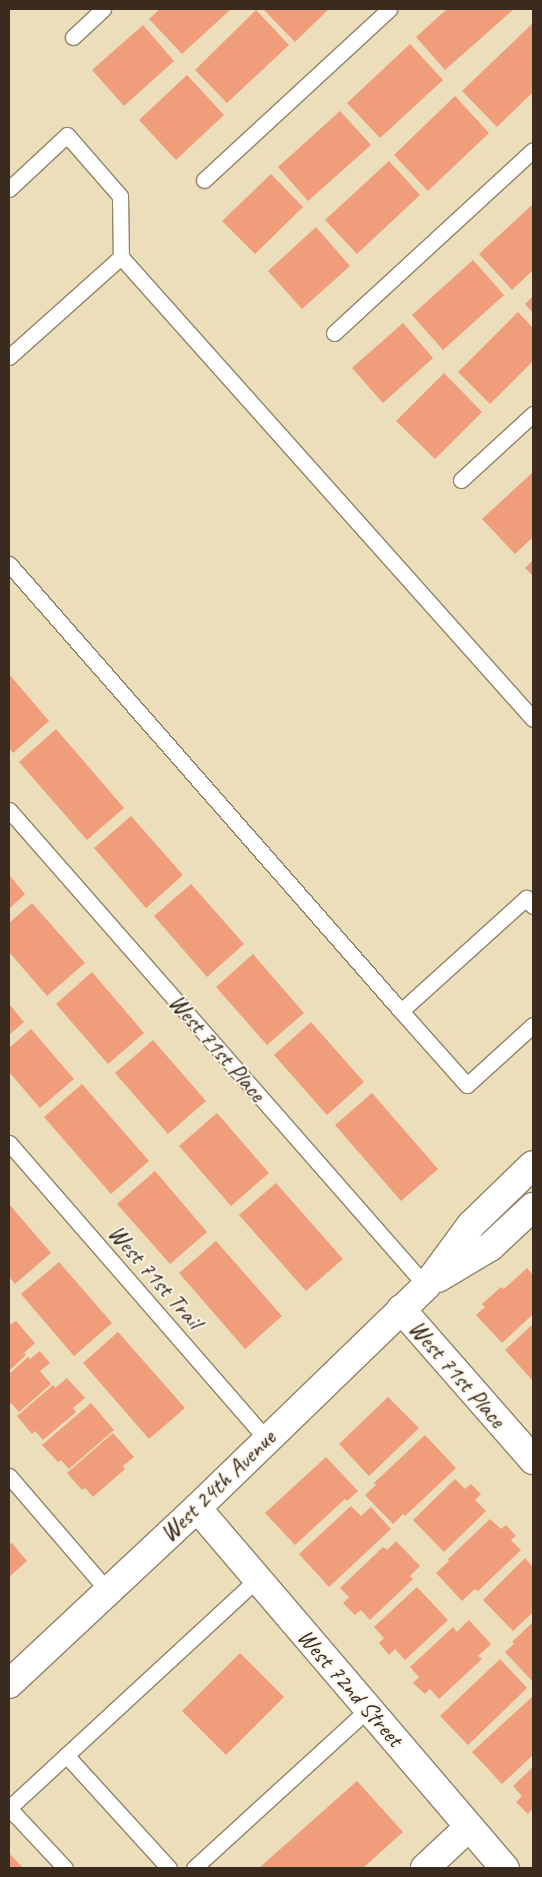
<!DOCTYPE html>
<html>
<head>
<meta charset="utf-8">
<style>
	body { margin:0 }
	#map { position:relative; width:542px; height:1877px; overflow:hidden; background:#eddebb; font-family:Caveat,sans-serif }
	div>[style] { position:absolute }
	.building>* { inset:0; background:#ef9d7a }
	.roads { filter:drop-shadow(1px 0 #94846c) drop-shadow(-1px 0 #94846c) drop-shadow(0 1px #94846c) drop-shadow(0 -1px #94846c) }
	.service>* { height:15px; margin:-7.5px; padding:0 7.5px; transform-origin:7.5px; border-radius:7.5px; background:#fff }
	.minor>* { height:28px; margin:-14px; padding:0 14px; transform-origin:14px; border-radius:14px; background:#fff }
	.tertiary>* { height:28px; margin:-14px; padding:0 14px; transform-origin:14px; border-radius:14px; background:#fff }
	span { translate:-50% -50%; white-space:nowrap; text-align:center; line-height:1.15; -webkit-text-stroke:4px #fbf7ec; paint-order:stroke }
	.street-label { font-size:24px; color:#3b2a1e }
	.frame { position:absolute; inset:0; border:10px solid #3b2a1e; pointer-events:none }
</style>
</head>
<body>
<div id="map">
	<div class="building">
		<i style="clip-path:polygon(160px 9px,231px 9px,182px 54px,149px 19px)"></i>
		<i style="clip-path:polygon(263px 9px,329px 9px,295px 42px)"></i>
		<i style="clip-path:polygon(447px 9px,514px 9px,445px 70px,416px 37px)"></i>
		<i style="clip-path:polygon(256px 10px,289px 45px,227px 103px,195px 70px)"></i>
		<i style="clip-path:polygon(533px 23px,533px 92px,497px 127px,462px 91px)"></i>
		<i style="clip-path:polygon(143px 25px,174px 61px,124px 106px,92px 70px)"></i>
		<i style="clip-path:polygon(410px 44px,443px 80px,380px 138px,347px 103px)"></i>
		<i style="clip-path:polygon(187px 75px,224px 115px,176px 160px,139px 120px)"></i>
		<i style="clip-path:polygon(455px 96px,489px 133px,428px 191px,394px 155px)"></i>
		<i style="clip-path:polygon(340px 111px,371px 145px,308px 201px,278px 167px)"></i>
		<i style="clip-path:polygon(389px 161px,420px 195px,357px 254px,325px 220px)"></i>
		<i style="clip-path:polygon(271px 174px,303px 207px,255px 254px,222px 221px)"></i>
		<i style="clip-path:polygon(533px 204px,533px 270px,512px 290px,479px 254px)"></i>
		<i style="clip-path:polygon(316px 227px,350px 266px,302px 309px,268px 271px)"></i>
		<i style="clip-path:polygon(473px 260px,504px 295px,443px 350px,412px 315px)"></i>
		<i style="clip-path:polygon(533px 296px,533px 313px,525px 304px)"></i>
		<i style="clip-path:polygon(518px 312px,533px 328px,533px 361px,490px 404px,458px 372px)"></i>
		<i style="clip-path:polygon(403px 323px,433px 358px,383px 403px,352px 368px)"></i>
		<i style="clip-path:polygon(444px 373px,482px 412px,435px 459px,396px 421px)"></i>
		<i style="clip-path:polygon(533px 472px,533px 537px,515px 554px,482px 519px)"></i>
		<i style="clip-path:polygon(533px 560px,533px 576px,525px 568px)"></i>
		<i style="clip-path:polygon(9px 674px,49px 721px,13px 753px,9px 748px)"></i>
		<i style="clip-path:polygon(56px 729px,124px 808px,87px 840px,19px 762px)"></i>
		<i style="clip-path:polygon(131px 816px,183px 875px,146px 908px,94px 848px)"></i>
		<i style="clip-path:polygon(9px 875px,25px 894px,9px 909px)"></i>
		<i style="clip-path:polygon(191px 884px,244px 944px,207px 977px,154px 916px)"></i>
		<i style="clip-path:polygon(32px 903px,85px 963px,47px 996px,9px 952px,9px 923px)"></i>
		<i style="clip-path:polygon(253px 954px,304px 1013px,267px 1045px,216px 987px)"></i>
		<i style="clip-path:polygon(92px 972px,144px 1033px,108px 1064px,56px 1004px)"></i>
		<i style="clip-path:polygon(9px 1004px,24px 1022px,9px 1035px)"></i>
		<i style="clip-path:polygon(311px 1022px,364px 1082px,327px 1115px,274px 1055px)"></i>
		<i style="clip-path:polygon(31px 1029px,74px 1079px,40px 1108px,9px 1072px,9px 1048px)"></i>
		<i style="clip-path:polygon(153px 1040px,206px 1101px,168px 1134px,115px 1073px)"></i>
		<i style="clip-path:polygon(82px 1084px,149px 1161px,111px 1194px,44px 1117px)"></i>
		<i style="clip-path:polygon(372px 1093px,438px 1169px,401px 1201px,335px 1125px)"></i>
		<i style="clip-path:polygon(217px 1113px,269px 1173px,231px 1206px,179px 1146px)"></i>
		<i style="clip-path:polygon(155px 1171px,207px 1232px,170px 1264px,117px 1204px)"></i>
		<i style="clip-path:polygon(276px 1183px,343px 1259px,306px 1291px,239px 1215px)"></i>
		<i style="clip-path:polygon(9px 1204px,51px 1253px,15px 1284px,9px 1277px)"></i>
		<i style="clip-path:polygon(216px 1241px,282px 1316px,245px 1349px,179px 1273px)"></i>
		<i style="clip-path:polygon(59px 1262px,112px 1323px,74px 1356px,21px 1294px)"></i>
		<i style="clip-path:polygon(527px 1268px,533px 1275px,533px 1314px,502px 1343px,476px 1315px,485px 1307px,482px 1304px,501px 1287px,504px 1289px)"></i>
		<i style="clip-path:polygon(16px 1321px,35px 1343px,24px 1353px,26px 1355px,9px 1371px,9px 1325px)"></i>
		<i style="clip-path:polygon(533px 1324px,533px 1381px,505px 1350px)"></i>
		<i style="clip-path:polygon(118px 1332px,185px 1408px,149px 1439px,83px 1363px)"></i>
		<i style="clip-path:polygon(40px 1351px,50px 1363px,40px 1371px,51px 1384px,19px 1412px,11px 1403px,9px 1405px,9px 1374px,28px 1357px,30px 1359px)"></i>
		<i style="clip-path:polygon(67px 1378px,85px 1398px,73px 1408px,76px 1412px,43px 1440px,35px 1431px,32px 1434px,17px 1416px,53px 1385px,55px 1388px)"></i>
		<i style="clip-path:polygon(388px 1397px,419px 1428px,369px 1476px,339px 1444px)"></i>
		<i style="clip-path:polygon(91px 1403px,114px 1430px,69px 1469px,61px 1460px,58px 1462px,42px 1445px)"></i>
		<i style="clip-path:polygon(113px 1433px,134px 1457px,123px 1466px,125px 1469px,93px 1497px,85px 1488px,82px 1490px,67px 1473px)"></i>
		<i style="clip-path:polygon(425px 1435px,456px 1468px,405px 1516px,403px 1514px,393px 1524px,365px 1495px,376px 1485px,374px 1483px)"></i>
		<i style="clip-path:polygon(326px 1457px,358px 1491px,347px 1501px,345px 1499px,295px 1545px,265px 1513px)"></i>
		<i style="clip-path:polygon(455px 1479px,465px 1489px,471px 1484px,481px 1494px,475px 1500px,486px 1511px,444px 1552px,413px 1520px)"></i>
		<i style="clip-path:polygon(351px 1506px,361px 1516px,371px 1507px,391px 1529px,329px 1587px,299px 1554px)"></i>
		<i style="clip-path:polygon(490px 1519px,501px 1529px,506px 1525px,516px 1536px,511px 1540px,521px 1550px,478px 1591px,475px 1589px,462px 1601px,436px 1573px,449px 1561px,448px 1559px)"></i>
		<i style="clip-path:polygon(396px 1541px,420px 1566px,410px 1576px,413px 1579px,370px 1620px,361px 1610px,355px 1615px,343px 1603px,349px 1597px,340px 1588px,383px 1547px,387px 1550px)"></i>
		<i style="clip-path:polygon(12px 1543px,27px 1561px,9px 1577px,9px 1544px)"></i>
		<i style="clip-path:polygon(525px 1558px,533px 1567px,533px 1612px,513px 1631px,483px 1600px)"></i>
		<i style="clip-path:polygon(417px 1587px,448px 1620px,405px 1660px,395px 1649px,389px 1655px,379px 1643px,384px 1638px,374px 1627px)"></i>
		<i style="clip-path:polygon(469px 1620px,491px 1644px,478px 1656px,482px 1659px,439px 1699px,430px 1689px,425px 1694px,413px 1683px,419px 1677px,410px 1667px,453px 1627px,457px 1632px)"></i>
		<i style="clip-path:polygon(533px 1622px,533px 1682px,505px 1652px,514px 1644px,512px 1642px)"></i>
		<i style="clip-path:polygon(240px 1653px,284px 1697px,226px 1755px,182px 1711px)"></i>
		<i style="clip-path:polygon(500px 1659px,527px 1688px,468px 1745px,440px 1716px)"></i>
		<i style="clip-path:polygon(533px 1696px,533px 1755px,502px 1784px,472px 1752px)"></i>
		<i style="clip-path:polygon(533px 1767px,533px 1808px,528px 1814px,516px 1802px,522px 1796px,513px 1786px)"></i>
		<i style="clip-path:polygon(357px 1781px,403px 1832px,363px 1868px,259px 1868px)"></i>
		<i style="clip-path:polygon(9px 1853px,23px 1868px,9px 1868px)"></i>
	</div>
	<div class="roads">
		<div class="service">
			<i style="left:73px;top:37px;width:41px;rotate:-43deg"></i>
			<i style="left:204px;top:180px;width:252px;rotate:-42.7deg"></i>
			<i style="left:9px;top:189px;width:79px;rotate:-43deg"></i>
			<i style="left:67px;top:135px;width:81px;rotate:49deg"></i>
			<i style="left:120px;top:196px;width:61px;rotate:89.1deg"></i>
			<i style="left:334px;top:333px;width:270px;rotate:-42.6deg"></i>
			<i style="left:9px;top:357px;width:150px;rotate:-41.8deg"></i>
			<i style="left:121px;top:257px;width:619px;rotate:48.27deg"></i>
			<i style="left:461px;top:480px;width:98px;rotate:-42.5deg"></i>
			<i style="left:9px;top:564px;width:595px;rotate:48.75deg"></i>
			<i style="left:401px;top:1011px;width:169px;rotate:-42.1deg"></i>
			<i style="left:526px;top:898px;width:11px;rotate:49deg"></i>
			<i style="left:9px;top:810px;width:633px;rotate:48.78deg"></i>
			<i style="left:401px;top:1011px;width:99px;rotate:48.3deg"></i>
			<i style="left:467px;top:1085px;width:89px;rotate:-42.3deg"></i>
			<i style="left:9px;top:1143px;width:393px;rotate:49deg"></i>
			<i style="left:9px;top:1476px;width:152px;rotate:49.3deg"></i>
			<i style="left:66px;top:1755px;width:153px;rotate:47.7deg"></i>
			<i style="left:65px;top:1868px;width:82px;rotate:-133deg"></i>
			<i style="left:9px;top:1808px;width:338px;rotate:-42.7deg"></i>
			<i style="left:194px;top:1868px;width:236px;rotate:-42.4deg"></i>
		</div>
		<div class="minor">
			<i style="left:401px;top:1309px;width:201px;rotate:48.8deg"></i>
			<i style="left:197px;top:1508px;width:474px;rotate:49.5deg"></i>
			<i style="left:425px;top:1868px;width:60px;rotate:-43deg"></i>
		</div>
		<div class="tertiary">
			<i style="left:438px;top:1278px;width:61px;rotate:-30.8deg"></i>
			<i style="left:490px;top:1247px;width:59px;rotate:-42.9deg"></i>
			<i style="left:9px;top:1684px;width:258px;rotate:-43.1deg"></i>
			<i style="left:197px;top:1508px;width:319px;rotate:-44.1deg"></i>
			<i style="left:426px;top:1286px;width:76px;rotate:-53.6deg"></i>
			<i style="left:471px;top:1225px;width:86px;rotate:-44.1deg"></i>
		</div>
	</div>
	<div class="street-label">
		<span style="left:217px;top:1048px;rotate:49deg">West 71st Place</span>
		<span style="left:155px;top:1277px;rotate:49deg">West 71st Trail</span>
		<span style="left:457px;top:1374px;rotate:49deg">West 71st Place</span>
		<span style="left:218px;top:1486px;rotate:-44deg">West 24th Avenue</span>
		<span style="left:350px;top:1688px;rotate:49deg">West 72nd Street</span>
	</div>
	<div class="frame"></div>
</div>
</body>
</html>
